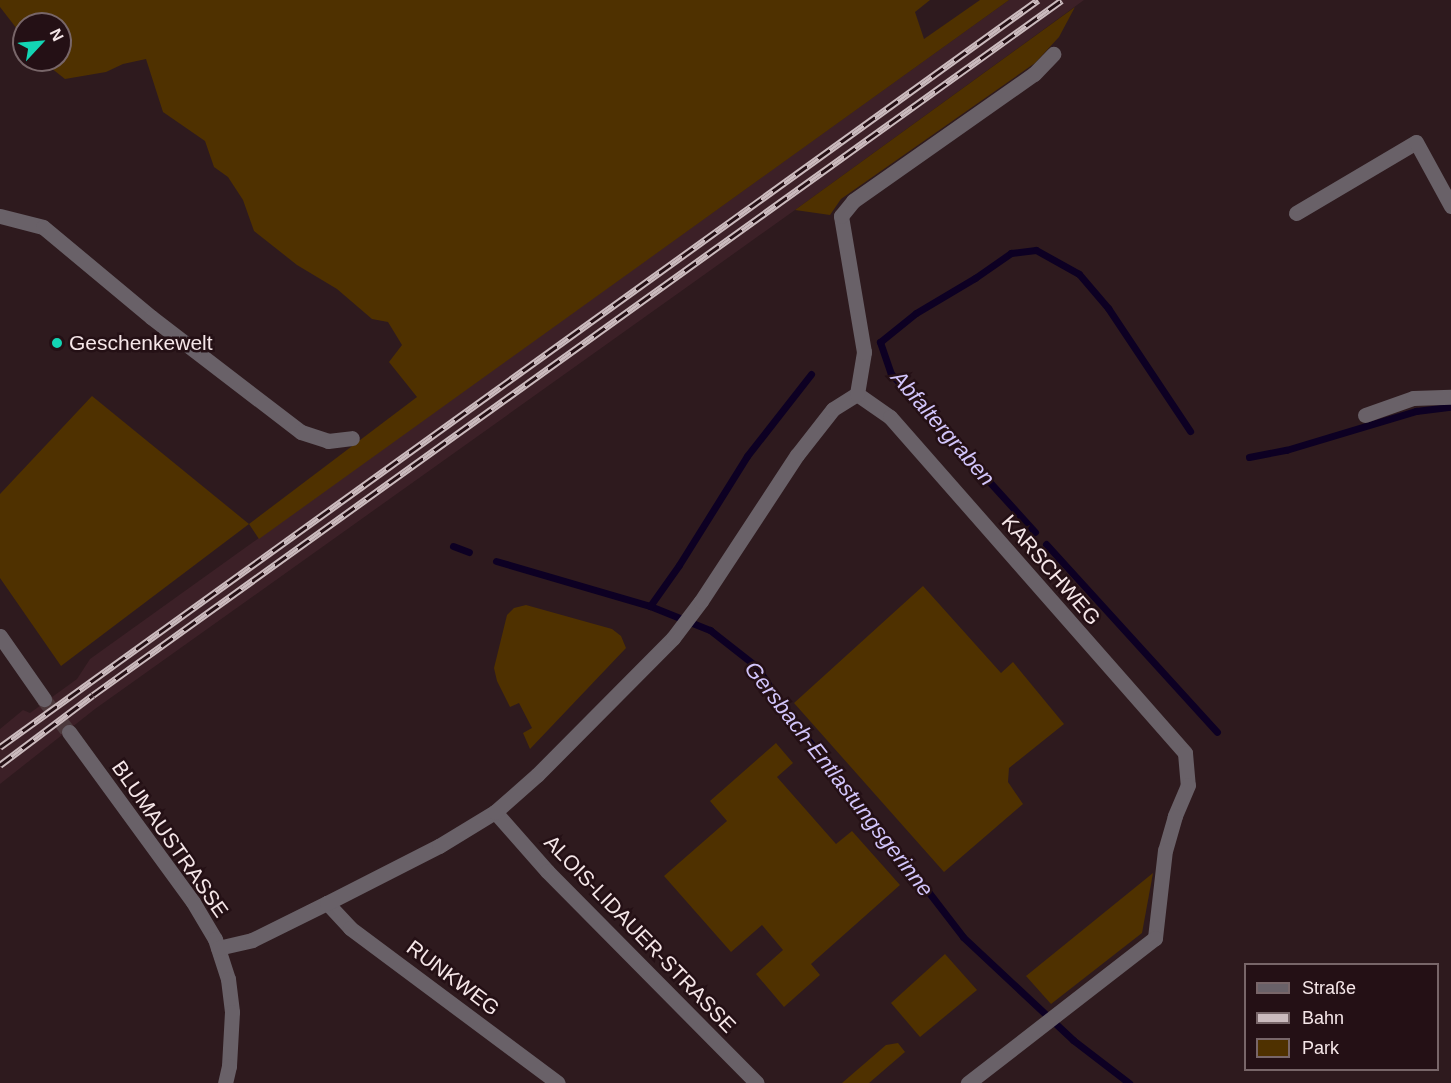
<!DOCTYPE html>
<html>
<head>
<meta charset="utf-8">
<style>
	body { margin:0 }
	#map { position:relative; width:1451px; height:1083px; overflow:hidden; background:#2e1a1e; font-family:Helvetica,sans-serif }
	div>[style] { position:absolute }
	.built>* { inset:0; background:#3c2027 }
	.green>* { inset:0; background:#4f3100 }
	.stream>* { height:7px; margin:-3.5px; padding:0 3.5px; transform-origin:3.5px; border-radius:3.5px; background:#0d0023 }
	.minor-tunnel>* { height:15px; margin-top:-7.5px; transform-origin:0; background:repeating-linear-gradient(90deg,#4c393c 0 15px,transparent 0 23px) }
	.minor>* { height:15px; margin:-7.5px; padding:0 7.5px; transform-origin:7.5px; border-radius:7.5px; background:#696168 }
	.rail>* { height:7px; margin-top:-3.5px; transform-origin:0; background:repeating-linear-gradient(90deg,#241015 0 14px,#cbbbbe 0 28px); box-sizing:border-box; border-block:2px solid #cbbbbe }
	.dots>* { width:16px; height:16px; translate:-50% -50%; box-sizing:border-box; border:3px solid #241015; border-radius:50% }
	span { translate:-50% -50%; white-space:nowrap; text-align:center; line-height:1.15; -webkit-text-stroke:5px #241015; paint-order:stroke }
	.poi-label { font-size:21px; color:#f5e6e8 }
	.left { translate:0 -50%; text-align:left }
	.street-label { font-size:21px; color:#f5e6e8 }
	.water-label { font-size:22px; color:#d2c5fb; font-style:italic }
	.legend { position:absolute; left:1244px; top:963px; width:195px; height:108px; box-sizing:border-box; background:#241015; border:2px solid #786669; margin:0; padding:8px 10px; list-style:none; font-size:18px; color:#f5e6e8 }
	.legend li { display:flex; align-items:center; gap:12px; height:30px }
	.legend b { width:30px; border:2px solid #786669 }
	.north { position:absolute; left:12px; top:12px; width:60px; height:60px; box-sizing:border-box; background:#241015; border:2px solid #786669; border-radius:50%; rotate:64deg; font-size:16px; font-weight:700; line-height:24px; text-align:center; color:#f5e6e8 }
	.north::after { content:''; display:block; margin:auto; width:21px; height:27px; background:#13d5b4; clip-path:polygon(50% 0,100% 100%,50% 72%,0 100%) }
</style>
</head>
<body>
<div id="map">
	<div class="built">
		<i style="clip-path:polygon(1009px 0,1084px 0,795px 210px,95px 709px,0 784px,0 729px,23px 710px,30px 713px,77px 679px,90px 659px)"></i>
	</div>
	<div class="green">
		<i style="clip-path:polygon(0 0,930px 0,915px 12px,924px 39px,980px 0,1009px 0,259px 539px,249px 524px,61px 666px,0 578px,0 494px,92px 396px,249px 524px,417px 397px,389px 362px,402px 345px,388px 322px,372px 319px,337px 289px,297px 265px,254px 231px,243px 200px,228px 177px,214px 167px,205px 141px,163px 112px,146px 59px,123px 64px,106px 72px,65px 79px,41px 60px,60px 60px,60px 24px,24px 24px,24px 38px,0 7px)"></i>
		<i style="clip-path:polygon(1075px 7px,1059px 37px,1035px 63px,841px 199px,830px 215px,795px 210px)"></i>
		<i style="clip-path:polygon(923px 586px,1001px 673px,1013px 662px,1064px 724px,1009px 768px,1008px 782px,1023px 804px,944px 872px,794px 703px)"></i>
		<i style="clip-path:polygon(526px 605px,612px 629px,621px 636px,626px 648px,530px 749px,523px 733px,532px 728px,519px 703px,510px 707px,497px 681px,494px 668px,507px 615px,514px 608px)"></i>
		<i style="clip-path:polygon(776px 743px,793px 763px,777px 777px,836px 844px,852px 831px,900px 885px,811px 964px,820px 975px,784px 1007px,756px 974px,783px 950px,762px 925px,731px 952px,664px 876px,727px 821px,710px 801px)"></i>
		<i style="clip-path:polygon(1153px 873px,1142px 933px,1051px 1004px,1026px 976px)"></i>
		<i style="clip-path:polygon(945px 954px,977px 990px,920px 1037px,891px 1003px)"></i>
		<i style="clip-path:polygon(898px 1043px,905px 1052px,869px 1083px,842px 1083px,886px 1045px)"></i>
	</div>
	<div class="stream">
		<i style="left:1249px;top:457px;width:38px;rotate:-11deg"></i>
		<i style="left:1286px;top:450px;width:136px;rotate:-16.7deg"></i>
		<i style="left:1416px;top:411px;width:35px;rotate:-7deg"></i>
		<i style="left:1035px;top:532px;width:214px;rotate:-132.3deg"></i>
		<i style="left:891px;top:374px;width:34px;rotate:-109deg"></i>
		<i style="left:880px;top:342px;width:46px;rotate:-38.9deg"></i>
		<i style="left:916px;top:313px;width:69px;rotate:-30.7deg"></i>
		<i style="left:975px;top:278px;width:44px;rotate:-34.8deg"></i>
		<i style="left:1011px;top:253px;width:25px;rotate:-7deg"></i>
		<i style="left:1036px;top:250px;width:49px;rotate:29.2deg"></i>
		<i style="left:1079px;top:274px;width:45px;rotate:49.5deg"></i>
		<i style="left:1108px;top:308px;width:148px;rotate:56.3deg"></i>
		<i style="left:1046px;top:544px;width:254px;rotate:47.7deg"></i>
		<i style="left:453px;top:546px;width:17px;rotate:21deg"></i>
		<i style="left:496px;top:561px;width:160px;rotate:16.3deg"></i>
		<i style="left:650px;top:606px;width:65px;rotate:21.8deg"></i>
		<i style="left:710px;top:630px;width:60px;rotate:38.2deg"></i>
		<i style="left:757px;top:667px;width:61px;rotate:57.1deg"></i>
		<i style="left:790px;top:718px;width:115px;rotate:50.6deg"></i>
		<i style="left:863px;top:807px;width:164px;rotate:52.4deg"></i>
		<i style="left:963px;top:937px;width:151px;rotate:43.1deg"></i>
		<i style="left:1073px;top:1040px;width:71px;rotate:37.5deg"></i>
		<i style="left:650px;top:606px;width:50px;rotate:-54.7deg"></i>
		<i style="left:679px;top:565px;width:128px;rotate:-58deg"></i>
		<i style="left:747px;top:456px;width:104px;rotate:-52deg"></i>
	</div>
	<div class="minor-tunnel">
		<i style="left:44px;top:699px;width:41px;rotate:52.9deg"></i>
	</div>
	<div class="minor">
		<i style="left:1296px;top:213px;width:139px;rotate:-30.6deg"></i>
		<i style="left:1416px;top:142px;width:73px;rotate:61.3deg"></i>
		<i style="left:0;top:216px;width:44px;rotate:14.3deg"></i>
		<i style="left:43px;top:227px;width:141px;rotate:39.8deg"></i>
		<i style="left:151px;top:317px;width:189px;rotate:37.5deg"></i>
		<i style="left:301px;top:432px;width:28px;rotate:18deg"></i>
		<i style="left:328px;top:441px;width:24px;rotate:-7deg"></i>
		<i style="left:857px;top:394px;width:40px;rotate:34.9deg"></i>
		<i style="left:890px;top:417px;width:447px;rotate:48.7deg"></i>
		<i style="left:1185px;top:753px;width:32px;rotate:85deg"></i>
		<i style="left:1188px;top:785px;width:34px;rotate:113deg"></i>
		<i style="left:1175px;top:816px;width:35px;rotate:106deg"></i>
		<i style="left:1165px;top:850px;width:89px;rotate:96.5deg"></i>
		<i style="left:1155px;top:938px;width:237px;rotate:142.2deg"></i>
		<i style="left:1365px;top:415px;width:51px;rotate:-19.5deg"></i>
		<i style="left:1413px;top:398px;width:38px;rotate:-2deg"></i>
		<i style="left:0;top:636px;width:77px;rotate:55.1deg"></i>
		<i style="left:69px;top:732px;width:210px;rotate:53.9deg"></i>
		<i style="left:193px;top:902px;width:43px;rotate:59.3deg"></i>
		<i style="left:215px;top:939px;width:42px;rotate:72deg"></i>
		<i style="left:228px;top:979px;width:33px;rotate:83deg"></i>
		<i style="left:232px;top:1012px;width:54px;rotate:93.2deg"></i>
		<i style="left:229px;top:1066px;width:17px;rotate:103deg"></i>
		<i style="left:495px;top:812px;width:79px;rotate:48.6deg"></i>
		<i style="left:547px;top:871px;width:298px;rotate:45.3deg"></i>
		<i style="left:327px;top:903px;width:34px;rotate:47deg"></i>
		<i style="left:350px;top:928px;width:259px;rotate:36.7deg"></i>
		<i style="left:218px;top:948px;width:35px;rotate:-13deg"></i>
		<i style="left:252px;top:940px;width:84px;rotate:-26.3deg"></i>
		<i style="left:327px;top:903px;width:126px;rotate:-27deg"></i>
		<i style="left:439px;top:846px;width:66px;rotate:-31.3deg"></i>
		<i style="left:495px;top:812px;width:56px;rotate:-41.4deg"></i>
		<i style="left:537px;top:775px;width:193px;rotate:-45.2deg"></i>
		<i style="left:673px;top:638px;width:46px;rotate:-52.9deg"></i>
		<i style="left:701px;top:601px;width:175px;rotate:-56.7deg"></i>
		<i style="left:797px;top:455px;width:58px;rotate:-52deg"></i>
		<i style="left:833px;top:409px;width:28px;rotate:-32deg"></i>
		<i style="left:857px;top:394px;width:43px;rotate:-80.5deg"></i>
		<i style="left:864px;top:352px;width:138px;rotate:-99.6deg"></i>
		<i style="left:841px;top:216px;width:19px;rotate:-51deg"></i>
		<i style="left:853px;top:201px;width:221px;rotate:-35.1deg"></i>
		<i style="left:1034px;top:74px;width:28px;rotate:-46deg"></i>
	</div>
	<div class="rail">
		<i style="left:0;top:747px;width:1279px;rotate:-35.74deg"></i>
		<i style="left:0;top:765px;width:116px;rotate:-37deg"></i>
		<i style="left:93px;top:695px;width:1192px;rotate:-35.65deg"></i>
	</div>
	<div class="dots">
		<i style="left:57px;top:343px;background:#13d5b4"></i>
	</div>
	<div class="poi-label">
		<span class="left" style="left:69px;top:343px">Geschenkewelt</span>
	</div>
	<div class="street-label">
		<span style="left:1051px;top:570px;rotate:49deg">KARSCHWEG</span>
		<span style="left:170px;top:839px;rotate:55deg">BLUMAUSTRASSE</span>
		<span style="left:640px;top:934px;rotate:46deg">ALOIS-LIDAUER-STRASSE</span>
		<span style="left:453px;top:978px;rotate:37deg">RUNKWEG</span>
	</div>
	<div class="water-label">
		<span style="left:943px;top:428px;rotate:49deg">Abfaltergraben</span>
		<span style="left:839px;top:779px;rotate:52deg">Gersbach-Entlastungsgerinne</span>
	</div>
	<ul class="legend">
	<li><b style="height:8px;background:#696168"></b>Straße</li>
	<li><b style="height:8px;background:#cbbbbe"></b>Bahn</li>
	<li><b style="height:16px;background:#4f3100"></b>Park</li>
	</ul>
	<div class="north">N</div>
</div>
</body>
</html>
